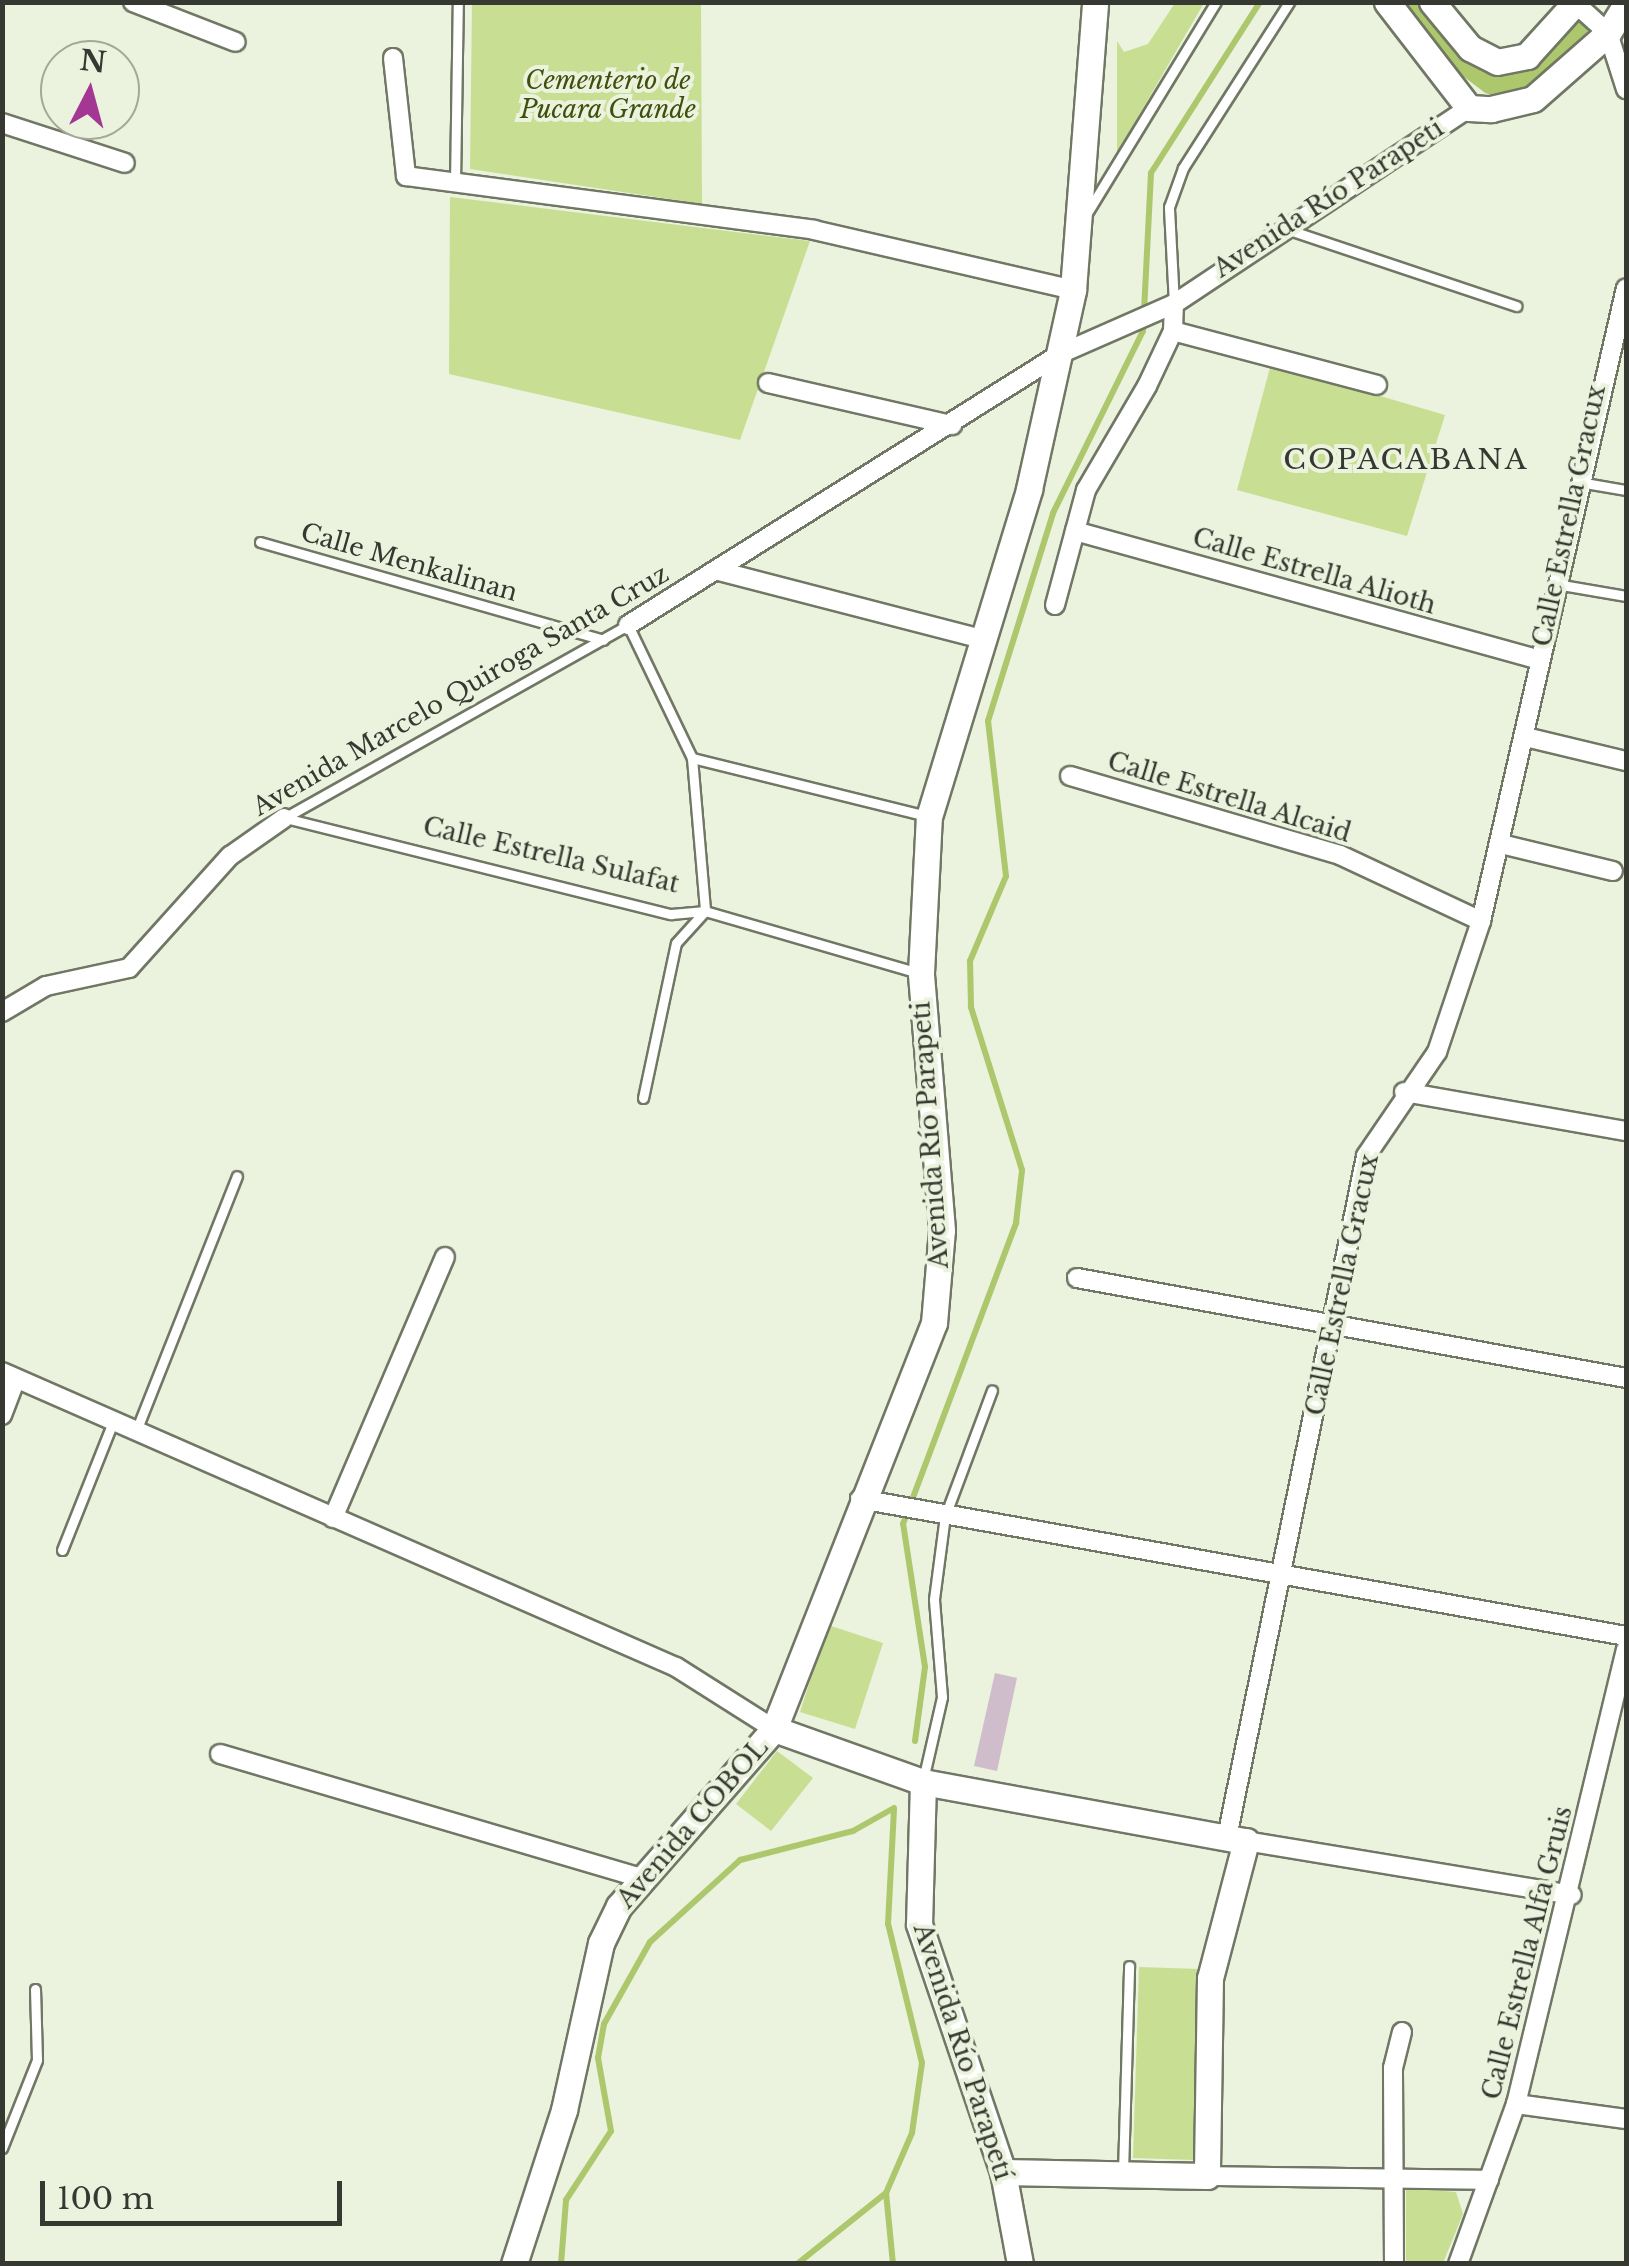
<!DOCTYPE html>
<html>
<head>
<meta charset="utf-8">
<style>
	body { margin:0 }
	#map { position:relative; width:1629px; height:2266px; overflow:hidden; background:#ebf2dd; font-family:"Libre Baskerville",serif }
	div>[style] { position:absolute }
	.green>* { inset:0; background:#c8df93 }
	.stream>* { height:6px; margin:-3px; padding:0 3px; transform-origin:3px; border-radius:3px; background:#adc76c }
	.canal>* { height:20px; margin:-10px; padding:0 10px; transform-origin:10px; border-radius:10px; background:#adc76c }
	.building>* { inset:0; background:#d0bdcb }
	.roads { filter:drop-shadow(2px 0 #707764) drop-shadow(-2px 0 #707764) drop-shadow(0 2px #707764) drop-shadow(0 -2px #707764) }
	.lane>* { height:9px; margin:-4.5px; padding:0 4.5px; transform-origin:4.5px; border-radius:4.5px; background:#fff }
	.street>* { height:18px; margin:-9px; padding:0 9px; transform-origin:9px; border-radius:9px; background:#fff }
	.secondary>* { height:25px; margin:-12.5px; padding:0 12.5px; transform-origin:12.5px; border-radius:12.5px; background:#fff }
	span { translate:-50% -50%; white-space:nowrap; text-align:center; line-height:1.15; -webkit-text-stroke:8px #ebf2dd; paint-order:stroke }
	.park-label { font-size:25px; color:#404f0c; font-style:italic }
	.street-label { font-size:25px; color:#363931 }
	.neighbourhood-label { font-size:28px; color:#363931; letter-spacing:2.5px }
	.frame { position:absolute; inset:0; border:5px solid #363931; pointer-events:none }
	.north { position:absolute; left:40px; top:40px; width:100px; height:100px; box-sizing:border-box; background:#ebf2dd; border:2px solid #a3a898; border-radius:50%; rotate:6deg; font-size:28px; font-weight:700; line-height:40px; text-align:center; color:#363931 }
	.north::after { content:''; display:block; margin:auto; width:35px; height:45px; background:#a43694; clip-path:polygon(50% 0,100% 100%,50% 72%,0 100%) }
	.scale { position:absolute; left:40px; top:2181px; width:302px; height:45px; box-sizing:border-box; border:5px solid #363931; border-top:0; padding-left:12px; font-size:30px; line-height:35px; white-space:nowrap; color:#363931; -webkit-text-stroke:8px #ebf2dd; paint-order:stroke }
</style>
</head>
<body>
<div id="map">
	<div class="green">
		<i style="clip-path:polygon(472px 3px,701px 3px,702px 204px,470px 169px)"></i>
		<i style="clip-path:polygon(1175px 3px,1204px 3px,1117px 153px,1117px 41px,1124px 52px,1148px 44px)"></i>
		<i style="clip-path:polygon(450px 197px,810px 241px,740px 440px,449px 374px)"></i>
		<i style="clip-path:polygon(1271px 364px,1445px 415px,1407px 536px,1237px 490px)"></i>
		<i style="clip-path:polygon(828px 1625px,883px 1643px,855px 1729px,800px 1712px)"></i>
		<i style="clip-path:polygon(777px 1751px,813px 1778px,771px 1831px,736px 1804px)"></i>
		<i style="clip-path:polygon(1139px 1967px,1199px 1969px,1193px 2160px,1133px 2158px)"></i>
		<i style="clip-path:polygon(1406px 2188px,1456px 2192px,1463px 2214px,1443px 2263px,1406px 2263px)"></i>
	</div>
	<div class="stream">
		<i style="left:915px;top:1741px;width:75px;rotate:-82.3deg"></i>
		<i style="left:925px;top:1667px;width:145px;rotate:-98.7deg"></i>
		<i style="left:903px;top:1524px;width:322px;rotate:-69.4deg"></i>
		<i style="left:1016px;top:1223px;width:53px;rotate:-83.5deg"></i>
		<i style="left:1022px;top:1170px;width:171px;rotate:-107.4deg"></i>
		<i style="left:971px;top:1007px;width:46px;rotate:-91.2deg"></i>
		<i style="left:970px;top:961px;width:92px;rotate:-67deg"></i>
		<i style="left:1006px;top:876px;width:156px;rotate:-96.6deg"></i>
		<i style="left:988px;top:721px;width:218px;rotate:-72.6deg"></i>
		<i style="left:1053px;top:513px;width:203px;rotate:-63.7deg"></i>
		<i style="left:1143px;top:331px;width:158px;rotate:-87.1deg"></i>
		<i style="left:1151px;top:173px;width:203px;rotate:-57.5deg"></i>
		<i style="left:561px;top:2264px;width:64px;rotate:-85.5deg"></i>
		<i style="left:566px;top:2200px;width:82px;rotate:-56.9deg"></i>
		<i style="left:611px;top:2131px;width:74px;rotate:-100.1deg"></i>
		<i style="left:598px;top:2058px;width:35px;rotate:-80deg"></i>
		<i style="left:604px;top:2024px;width:94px;rotate:-60.7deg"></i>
		<i style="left:650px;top:1942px;width:122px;rotate:-42.3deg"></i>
		<i style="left:740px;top:1860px;width:117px;rotate:-14.4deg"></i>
		<i style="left:853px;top:1831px;width:47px;rotate:-29.3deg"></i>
		<i style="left:797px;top:2264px;width:114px;rotate:-38.6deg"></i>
		<i style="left:893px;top:2264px;width:71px;rotate:-95.6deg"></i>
		<i style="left:886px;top:2193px;width:65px;rotate:-66.6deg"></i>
		<i style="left:912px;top:2133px;width:71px;rotate:-81.9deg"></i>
		<i style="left:922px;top:2063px;width:143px;rotate:-103.7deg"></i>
		<i style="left:888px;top:1924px;width:115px;rotate:-87deg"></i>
	</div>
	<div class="canal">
		<i style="left:1416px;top:2px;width:65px;rotate:55.6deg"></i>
		<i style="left:1453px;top:56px;width:46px;rotate:37.1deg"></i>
		<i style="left:1490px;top:84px;width:31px;rotate:-9deg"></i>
		<i style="left:1521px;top:79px;width:80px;rotate:-42.5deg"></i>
	</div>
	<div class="building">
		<i style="clip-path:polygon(995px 1673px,1017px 1678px,997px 1771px,974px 1766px)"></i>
	</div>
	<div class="roads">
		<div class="lane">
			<i style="left:455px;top:183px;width:181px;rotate:-89.1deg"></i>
			<i style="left:1087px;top:213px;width:247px;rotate:-58.6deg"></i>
			<i style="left:1286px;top:229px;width:243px;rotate:18.5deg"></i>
			<i style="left:1174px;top:304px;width:97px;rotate:-93deg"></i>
			<i style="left:1169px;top:207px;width:41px;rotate:-70.3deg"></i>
			<i style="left:1183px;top:168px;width:197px;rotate:-57.4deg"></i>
			<i style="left:1579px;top:482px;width:48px;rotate:9.7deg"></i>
			<i style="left:260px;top:542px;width:357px;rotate:15.9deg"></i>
			<i style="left:1556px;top:584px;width:71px;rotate:9.7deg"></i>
			<i style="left:692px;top:758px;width:242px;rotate:13.9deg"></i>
			<i style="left:284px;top:818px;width:394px;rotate:-29.3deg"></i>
			<i style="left:628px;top:625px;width:148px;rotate:64.3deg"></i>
			<i style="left:692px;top:758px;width:154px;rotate:85.1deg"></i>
			<i style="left:285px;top:818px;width:398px;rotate:14deg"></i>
			<i style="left:671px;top:914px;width:34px;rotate:-5deg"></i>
			<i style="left:705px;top:911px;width:222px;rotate:16.2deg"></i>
			<i style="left:643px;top:1098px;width:158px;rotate:-78deg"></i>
			<i style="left:676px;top:943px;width:43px;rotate:-47.8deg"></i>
			<i style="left:136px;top:1431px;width:274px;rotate:-68.4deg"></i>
			<i style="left:62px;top:1550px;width:138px;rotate:-68.3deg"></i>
			<i style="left:923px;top:1780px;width:85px;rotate:-77.1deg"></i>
			<i style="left:942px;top:1697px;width:98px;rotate:-94.7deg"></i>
			<i style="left:934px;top:1599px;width:84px;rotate:-82.5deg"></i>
			<i style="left:945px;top:1516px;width:134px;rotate:-69.5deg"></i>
			<i style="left:2px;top:2148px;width:95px;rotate:-68.3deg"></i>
			<i style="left:37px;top:2060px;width:71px;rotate:-91.6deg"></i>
			<i style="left:1123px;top:2172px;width:206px;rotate:-88.3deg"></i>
		</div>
		<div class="street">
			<i style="left:133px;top:2px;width:110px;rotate:21.2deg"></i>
			<i style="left:1576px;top:4px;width:43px;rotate:42.2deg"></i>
			<i style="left:1608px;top:33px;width:59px;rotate:72.2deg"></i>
			<i style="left:393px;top:58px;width:119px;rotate:83.7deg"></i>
			<i style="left:406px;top:176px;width:412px;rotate:7.5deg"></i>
			<i style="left:814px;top:230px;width:266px;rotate:13deg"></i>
			<i style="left:2px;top:123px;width:129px;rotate:18deg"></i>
			<i style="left:1173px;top:331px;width:211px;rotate:14.8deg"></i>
			<i style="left:768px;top:383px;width:189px;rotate:12.9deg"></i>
			<i style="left:1075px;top:531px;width:483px;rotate:15.5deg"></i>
			<i style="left:719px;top:571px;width:272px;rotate:14.5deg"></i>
			<i style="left:1055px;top:605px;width:119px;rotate:-74.9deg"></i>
			<i style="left:1086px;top:490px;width:121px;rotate:-59.6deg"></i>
			<i style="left:1147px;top:386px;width:61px;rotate:-64.7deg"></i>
			<i style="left:1173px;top:331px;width:27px;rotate:-88deg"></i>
			<i style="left:628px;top:625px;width:510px;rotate:-32.1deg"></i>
			<i style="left:1060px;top:354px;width:124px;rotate:-23.7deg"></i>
			<i style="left:1174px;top:304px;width:354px;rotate:-33.6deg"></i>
			<i style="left:1526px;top:737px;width:103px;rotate:13.5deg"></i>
			<i style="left:1070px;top:776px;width:281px;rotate:16.3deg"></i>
			<i style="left:1340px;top:855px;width:156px;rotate:25.1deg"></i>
			<i style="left:1501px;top:844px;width:115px;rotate:13.6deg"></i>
			<i style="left:2px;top:1012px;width:51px;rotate:-30.6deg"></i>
			<i style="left:46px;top:986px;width:85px;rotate:-12.2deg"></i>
			<i style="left:129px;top:968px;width:151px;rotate:-48deg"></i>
			<i style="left:230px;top:856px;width:66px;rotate:-35.1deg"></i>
			<i style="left:1404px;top:1092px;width:225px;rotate:10deg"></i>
			<i style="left:1077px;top:1278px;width:558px;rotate:10.32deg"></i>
			<i style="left:2px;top:1372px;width:736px;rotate:23.64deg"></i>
			<i style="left:676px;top:1667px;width:116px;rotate:32.3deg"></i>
			<i style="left:2px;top:1415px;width:39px;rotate:-69deg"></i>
			<i style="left:860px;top:1499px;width:778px;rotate:10.14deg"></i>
			<i style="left:333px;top:1518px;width:284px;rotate:-66.8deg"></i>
			<i style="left:220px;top:1754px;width:442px;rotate:16.4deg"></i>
			<i style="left:1227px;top:1837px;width:695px;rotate:-78.46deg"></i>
			<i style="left:1366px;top:1156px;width:126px;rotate:-55.7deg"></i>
			<i style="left:1437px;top:1052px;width:138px;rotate:-71.4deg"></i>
			<i style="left:1481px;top:921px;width:649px;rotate:-77.1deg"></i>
			<i style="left:1246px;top:1841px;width:330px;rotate:9.4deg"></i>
			<i style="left:1516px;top:2104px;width:111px;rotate:7.8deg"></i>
			<i style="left:1207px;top:2176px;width:282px;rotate:0.8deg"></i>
			<i style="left:1394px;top:2264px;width:196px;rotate:-90.3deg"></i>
			<i style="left:1393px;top:2068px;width:37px;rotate:-76deg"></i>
			<i style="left:1458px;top:2264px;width:170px;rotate:-70.1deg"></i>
			<i style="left:1516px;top:2104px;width:468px;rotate:-76.4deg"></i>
		</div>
		<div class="secondary">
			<i style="left:1387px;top:2px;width:134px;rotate:52.3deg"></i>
			<i style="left:1469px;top:108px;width:22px;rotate:3deg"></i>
			<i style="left:1491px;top:109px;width:43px;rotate:-13.4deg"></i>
			<i style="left:1533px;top:99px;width:100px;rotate:-41.3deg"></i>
			<i style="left:1608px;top:33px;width:34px;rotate:-58deg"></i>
			<i style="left:1432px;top:2px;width:60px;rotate:50.4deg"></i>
			<i style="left:1470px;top:48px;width:30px;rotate:27deg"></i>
			<i style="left:1497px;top:62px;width:31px;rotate:-11deg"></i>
			<i style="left:1527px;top:56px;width:73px;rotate:-47.8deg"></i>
			<i style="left:774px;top:1729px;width:158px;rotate:19.6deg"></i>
			<i style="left:923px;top:1782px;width:328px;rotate:10.4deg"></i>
			<i style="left:1246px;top:1841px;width:142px;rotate:104.7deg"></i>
			<i style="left:1210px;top:1978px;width:198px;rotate:90.9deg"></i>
			<i style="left:1207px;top:2176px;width:204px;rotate:-178.9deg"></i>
			<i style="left:923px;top:1782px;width:142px;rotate:91.6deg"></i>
			<i style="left:919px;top:1924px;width:262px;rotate:71.3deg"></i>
			<i style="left:1003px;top:2172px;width:94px;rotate:79.5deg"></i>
			<i style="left:514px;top:2264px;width:162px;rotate:-72deg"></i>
			<i style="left:564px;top:2110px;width:171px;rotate:-77.5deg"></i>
			<i style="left:601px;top:1943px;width:41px;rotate:-64.1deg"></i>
			<i style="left:619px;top:1906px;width:235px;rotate:-48.8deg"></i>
			<i style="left:774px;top:1729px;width:436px;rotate:-68.5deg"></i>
			<i style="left:934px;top:1323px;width:93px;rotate:-85.1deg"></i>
			<i style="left:942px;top:1230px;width:258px;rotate:-94.7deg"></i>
			<i style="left:921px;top:973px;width:156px;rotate:-87.1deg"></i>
			<i style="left:929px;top:817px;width:343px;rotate:-73deg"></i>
			<i style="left:1029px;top:489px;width:204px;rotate:-77.5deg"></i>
			<i style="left:1073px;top:290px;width:289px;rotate:-85.6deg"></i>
		</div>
	</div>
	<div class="park-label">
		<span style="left:608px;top:96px">Cementerio de<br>Pucara Grande</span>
	</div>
	<div class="street-label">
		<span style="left:1329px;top:199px;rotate:-33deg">Avenida Río Parapeti</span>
		<span style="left:1570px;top:516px;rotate:-78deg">Calle Estrella Gracux</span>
		<span style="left:409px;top:563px;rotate:16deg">Calle Menkalinan</span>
		<span style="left:1314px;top:572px;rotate:16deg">Calle Estrella Alioth</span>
		<span style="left:461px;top:691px;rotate:-30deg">Avenida Marcelo Quiroga Santa Cruz</span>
		<span style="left:1229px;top:798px;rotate:17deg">Calle Estrella Alcaid</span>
		<span style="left:551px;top:856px;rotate:13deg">Calle Estrella Sulafat</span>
		<span style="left:931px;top:1135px;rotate:-94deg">Avenida Río Parapeti</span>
		<span style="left:1343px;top:1285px;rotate:-78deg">Calle Estrella Gracux</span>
		<span style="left:693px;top:1824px;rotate:-49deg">Avenida COBOL</span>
		<span style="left:1528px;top:1953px;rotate:-76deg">Calle Estrella Alfa Gruis</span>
		<span style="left:962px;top:2052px;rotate:72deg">Avenida Río Parapetí</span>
	</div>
	<div class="neighbourhood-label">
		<span style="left:1406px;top:460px">COPACABANA</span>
	</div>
	<div class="frame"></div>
	<div class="north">N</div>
	<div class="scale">100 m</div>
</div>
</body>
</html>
